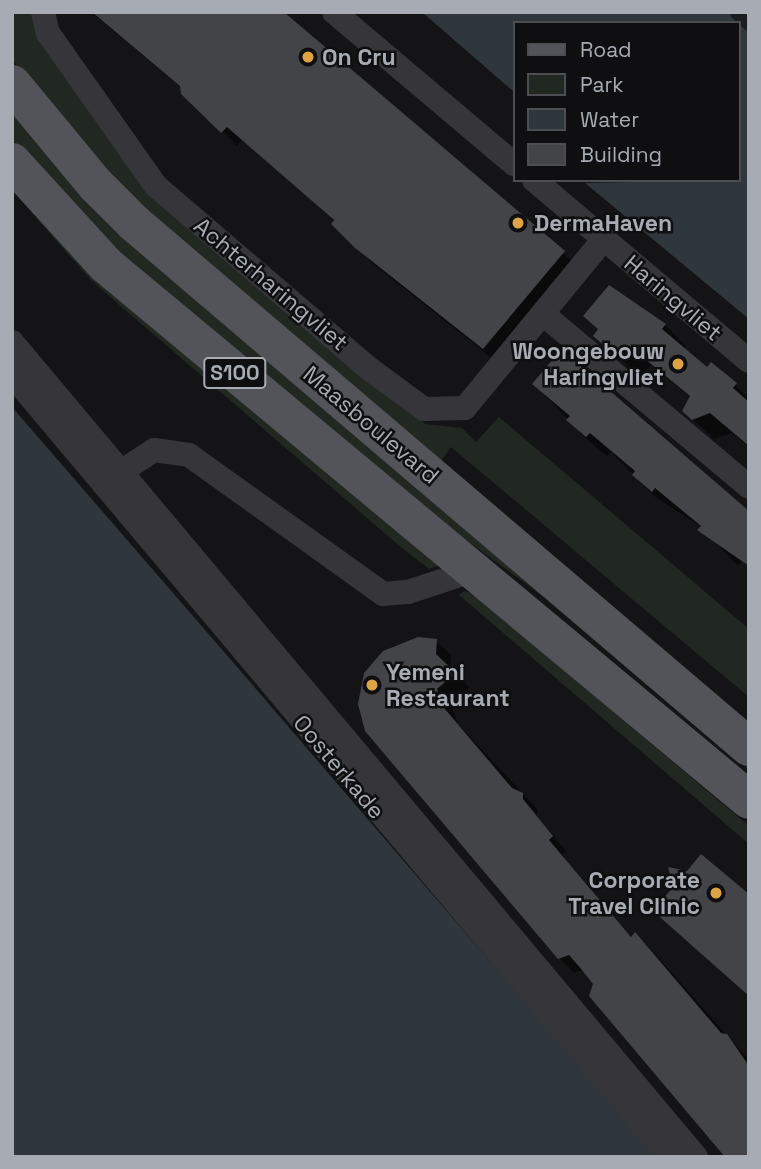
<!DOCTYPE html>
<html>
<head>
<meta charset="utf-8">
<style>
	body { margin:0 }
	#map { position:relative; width:761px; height:1169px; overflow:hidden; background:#141416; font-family:"Space Grotesk",sans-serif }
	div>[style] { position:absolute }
	.green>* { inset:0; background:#212821 }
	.water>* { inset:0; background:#2f373d }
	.shadow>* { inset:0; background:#0007 }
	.building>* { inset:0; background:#434448 }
	.street>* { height:24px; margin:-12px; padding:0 12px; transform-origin:12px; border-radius:12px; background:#36363a }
	.primary>* { height:38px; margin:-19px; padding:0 19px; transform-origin:19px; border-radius:19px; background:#525459 }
	.dots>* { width:19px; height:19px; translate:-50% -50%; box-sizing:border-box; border:4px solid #0f0f11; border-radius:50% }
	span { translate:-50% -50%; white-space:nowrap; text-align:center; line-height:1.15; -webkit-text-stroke:5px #0f0f11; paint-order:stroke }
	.shield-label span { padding:2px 5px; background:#0f0f11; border:2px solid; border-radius:5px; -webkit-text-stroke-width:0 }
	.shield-label { font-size:21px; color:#a7acb4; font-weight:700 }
	.poi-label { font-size:23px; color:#a7acb4; font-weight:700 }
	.left { translate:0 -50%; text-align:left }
	.right { translate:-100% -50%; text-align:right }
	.street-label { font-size:23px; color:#a7acb4 }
	.frame { position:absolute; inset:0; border:14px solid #a7acb4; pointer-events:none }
	.legend { position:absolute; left:513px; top:21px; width:228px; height:161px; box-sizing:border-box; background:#0f0f11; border:2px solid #4c4e52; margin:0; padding:9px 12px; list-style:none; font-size:21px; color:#a7acb4 }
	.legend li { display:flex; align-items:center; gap:14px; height:35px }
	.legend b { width:35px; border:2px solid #4c4e52 }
</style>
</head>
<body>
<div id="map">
	<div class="green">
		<i style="clip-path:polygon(12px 12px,37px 12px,149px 189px,425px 424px,462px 428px,476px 442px,499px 417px,749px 629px,749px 697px,451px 447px,439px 464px,155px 223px,12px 60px)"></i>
		<i style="clip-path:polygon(12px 105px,749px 760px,749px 770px,551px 602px,436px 518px,164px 295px,54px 190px,12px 139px)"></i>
		<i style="clip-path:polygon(12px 190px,442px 564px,429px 569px,402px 548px,124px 309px,90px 279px)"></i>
		<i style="clip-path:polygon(464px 591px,472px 593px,749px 826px,749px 844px,459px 595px)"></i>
	</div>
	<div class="water">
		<i style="clip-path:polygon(422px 12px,749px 12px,749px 319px,585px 183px,738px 180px,738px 23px,514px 23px,514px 92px)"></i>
		<i style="clip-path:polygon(12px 407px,231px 660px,658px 1157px,12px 1157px)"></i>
	</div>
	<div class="shadow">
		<i style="clip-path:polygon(91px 12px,281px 12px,579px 267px,498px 363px,371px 262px,324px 211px,242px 140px,237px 146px,182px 88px)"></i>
		<i style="clip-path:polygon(733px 12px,749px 12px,749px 33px,730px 16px)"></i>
		<i style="clip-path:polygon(609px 287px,665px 325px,686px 346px,683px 349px,707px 369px,712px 364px,749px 398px,749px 447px,732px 433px,714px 439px,684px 411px,691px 398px,651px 365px,640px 377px,595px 336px)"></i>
		<i style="clip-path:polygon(534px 384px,749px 512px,749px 567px,742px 561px,738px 566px,701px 527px,654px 496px,611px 452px,607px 456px,589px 441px)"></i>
		<i style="clip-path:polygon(418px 639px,436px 641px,451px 655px,450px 669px,470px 688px,451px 704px,458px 724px,537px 809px,537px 816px,566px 851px,562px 855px,632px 938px,635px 934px,650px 948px,749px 1060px,749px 1157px,584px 969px,574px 973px,559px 958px,374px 662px,393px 646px)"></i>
	</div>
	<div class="building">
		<i style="clip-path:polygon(92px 12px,284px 12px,565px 251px,483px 349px,354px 247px,331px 224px,334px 220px,227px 127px,221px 133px,181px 94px,180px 86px)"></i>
		<i style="clip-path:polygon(609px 285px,666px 324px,662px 329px,707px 367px,711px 362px,737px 383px,733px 388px,749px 402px,749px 446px,710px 413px,692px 420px,682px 411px,690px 396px,629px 346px,619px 358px,593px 336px,598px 329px,583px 316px)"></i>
		<i style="clip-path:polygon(559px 352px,571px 362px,573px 359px,749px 511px,749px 566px,697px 530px,701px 526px,655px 488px,652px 492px,632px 475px,635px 471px,590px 433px,586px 437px,566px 420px,570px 416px,532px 384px)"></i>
		<i style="clip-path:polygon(418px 637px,437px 639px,436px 654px,456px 673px,437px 689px,444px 708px,512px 788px,523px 793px,523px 799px,553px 836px,549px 840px,631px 937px,635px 932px,721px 1033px,727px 1034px,749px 1066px,749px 1157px,725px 1157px,589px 996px,593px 984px,582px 970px,569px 955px,558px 959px,365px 731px,358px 704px,364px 673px,383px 651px)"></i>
		<i style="clip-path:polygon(701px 854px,749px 894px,749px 996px,653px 911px,673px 887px,668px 867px,687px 871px)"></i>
	</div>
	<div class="street">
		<i style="left:43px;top:12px;width:22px;rotate:77deg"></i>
		<i style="left:48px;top:33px;width:187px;rotate:54.8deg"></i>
		<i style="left:156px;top:186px;width:283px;rotate:40.6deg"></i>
		<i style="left:371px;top:370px;width:66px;rotate:36.3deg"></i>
		<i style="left:424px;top:409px;width:41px;rotate:-1.4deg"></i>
		<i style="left:465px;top:408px;width:219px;rotate:-50.6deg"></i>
		<i style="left:334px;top:12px;width:236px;rotate:40.2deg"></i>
		<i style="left:534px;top:180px;width:281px;rotate:40.1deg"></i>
		<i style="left:543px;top:314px;width:269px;rotate:40deg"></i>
		<i style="left:12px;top:342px;width:1064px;rotate:49.99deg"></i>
		<i style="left:12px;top:375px;width:1022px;rotate:49.92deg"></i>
		<i style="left:122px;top:471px;width:38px;rotate:-33deg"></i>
		<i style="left:154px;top:450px;width:35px;rotate:8deg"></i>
		<i style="left:189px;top:455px;width:239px;rotate:35.6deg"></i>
		<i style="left:383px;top:594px;width:25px;rotate:-5deg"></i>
		<i style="left:408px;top:592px;width:67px;rotate:-18.2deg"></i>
	</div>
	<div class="primary">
		<i style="left:12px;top:84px;width:131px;rotate:50.3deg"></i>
		<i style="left:96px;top:185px;width:54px;rotate:45deg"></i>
		<i style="left:134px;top:223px;width:808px;rotate:40.43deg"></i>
		<i style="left:12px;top:162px;width:139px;rotate:47.6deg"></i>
		<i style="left:106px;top:265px;width:836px;rotate:39.76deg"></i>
	</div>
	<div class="dots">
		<i style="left:308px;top:57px;background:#dea344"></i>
		<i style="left:518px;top:223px;background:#dea344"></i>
		<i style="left:678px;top:364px;background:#dea344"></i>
		<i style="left:372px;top:685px;background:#dea344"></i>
		<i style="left:716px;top:893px;background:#dea344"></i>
	</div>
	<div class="shield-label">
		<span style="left:235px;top:373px">S100</span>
	</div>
	<div class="poi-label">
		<span class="left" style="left:322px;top:57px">On Cru</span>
		<span class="left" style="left:534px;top:223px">DermaHaven</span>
		<span class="right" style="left:664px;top:364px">Woongebouw<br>Haringvliet</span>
		<span class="left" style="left:386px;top:685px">Yemeni<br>Restaurant</span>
		<span class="right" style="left:700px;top:893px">Corporate<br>Travel Clinic</span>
	</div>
	<div class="street-label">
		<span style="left:271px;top:284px;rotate:40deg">Achterharingvliet</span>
		<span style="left:673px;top:298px;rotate:40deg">Haringvliet</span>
		<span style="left:371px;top:425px;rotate:40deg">Maasboulevard</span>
		<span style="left:339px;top:767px;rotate:50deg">Oosterkade</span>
	</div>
	<div class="frame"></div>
	<ul class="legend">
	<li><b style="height:9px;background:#525459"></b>Road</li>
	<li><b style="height:19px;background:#212821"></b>Park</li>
	<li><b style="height:19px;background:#2f373d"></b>Water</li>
	<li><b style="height:19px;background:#434448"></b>Building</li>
	</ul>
</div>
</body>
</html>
